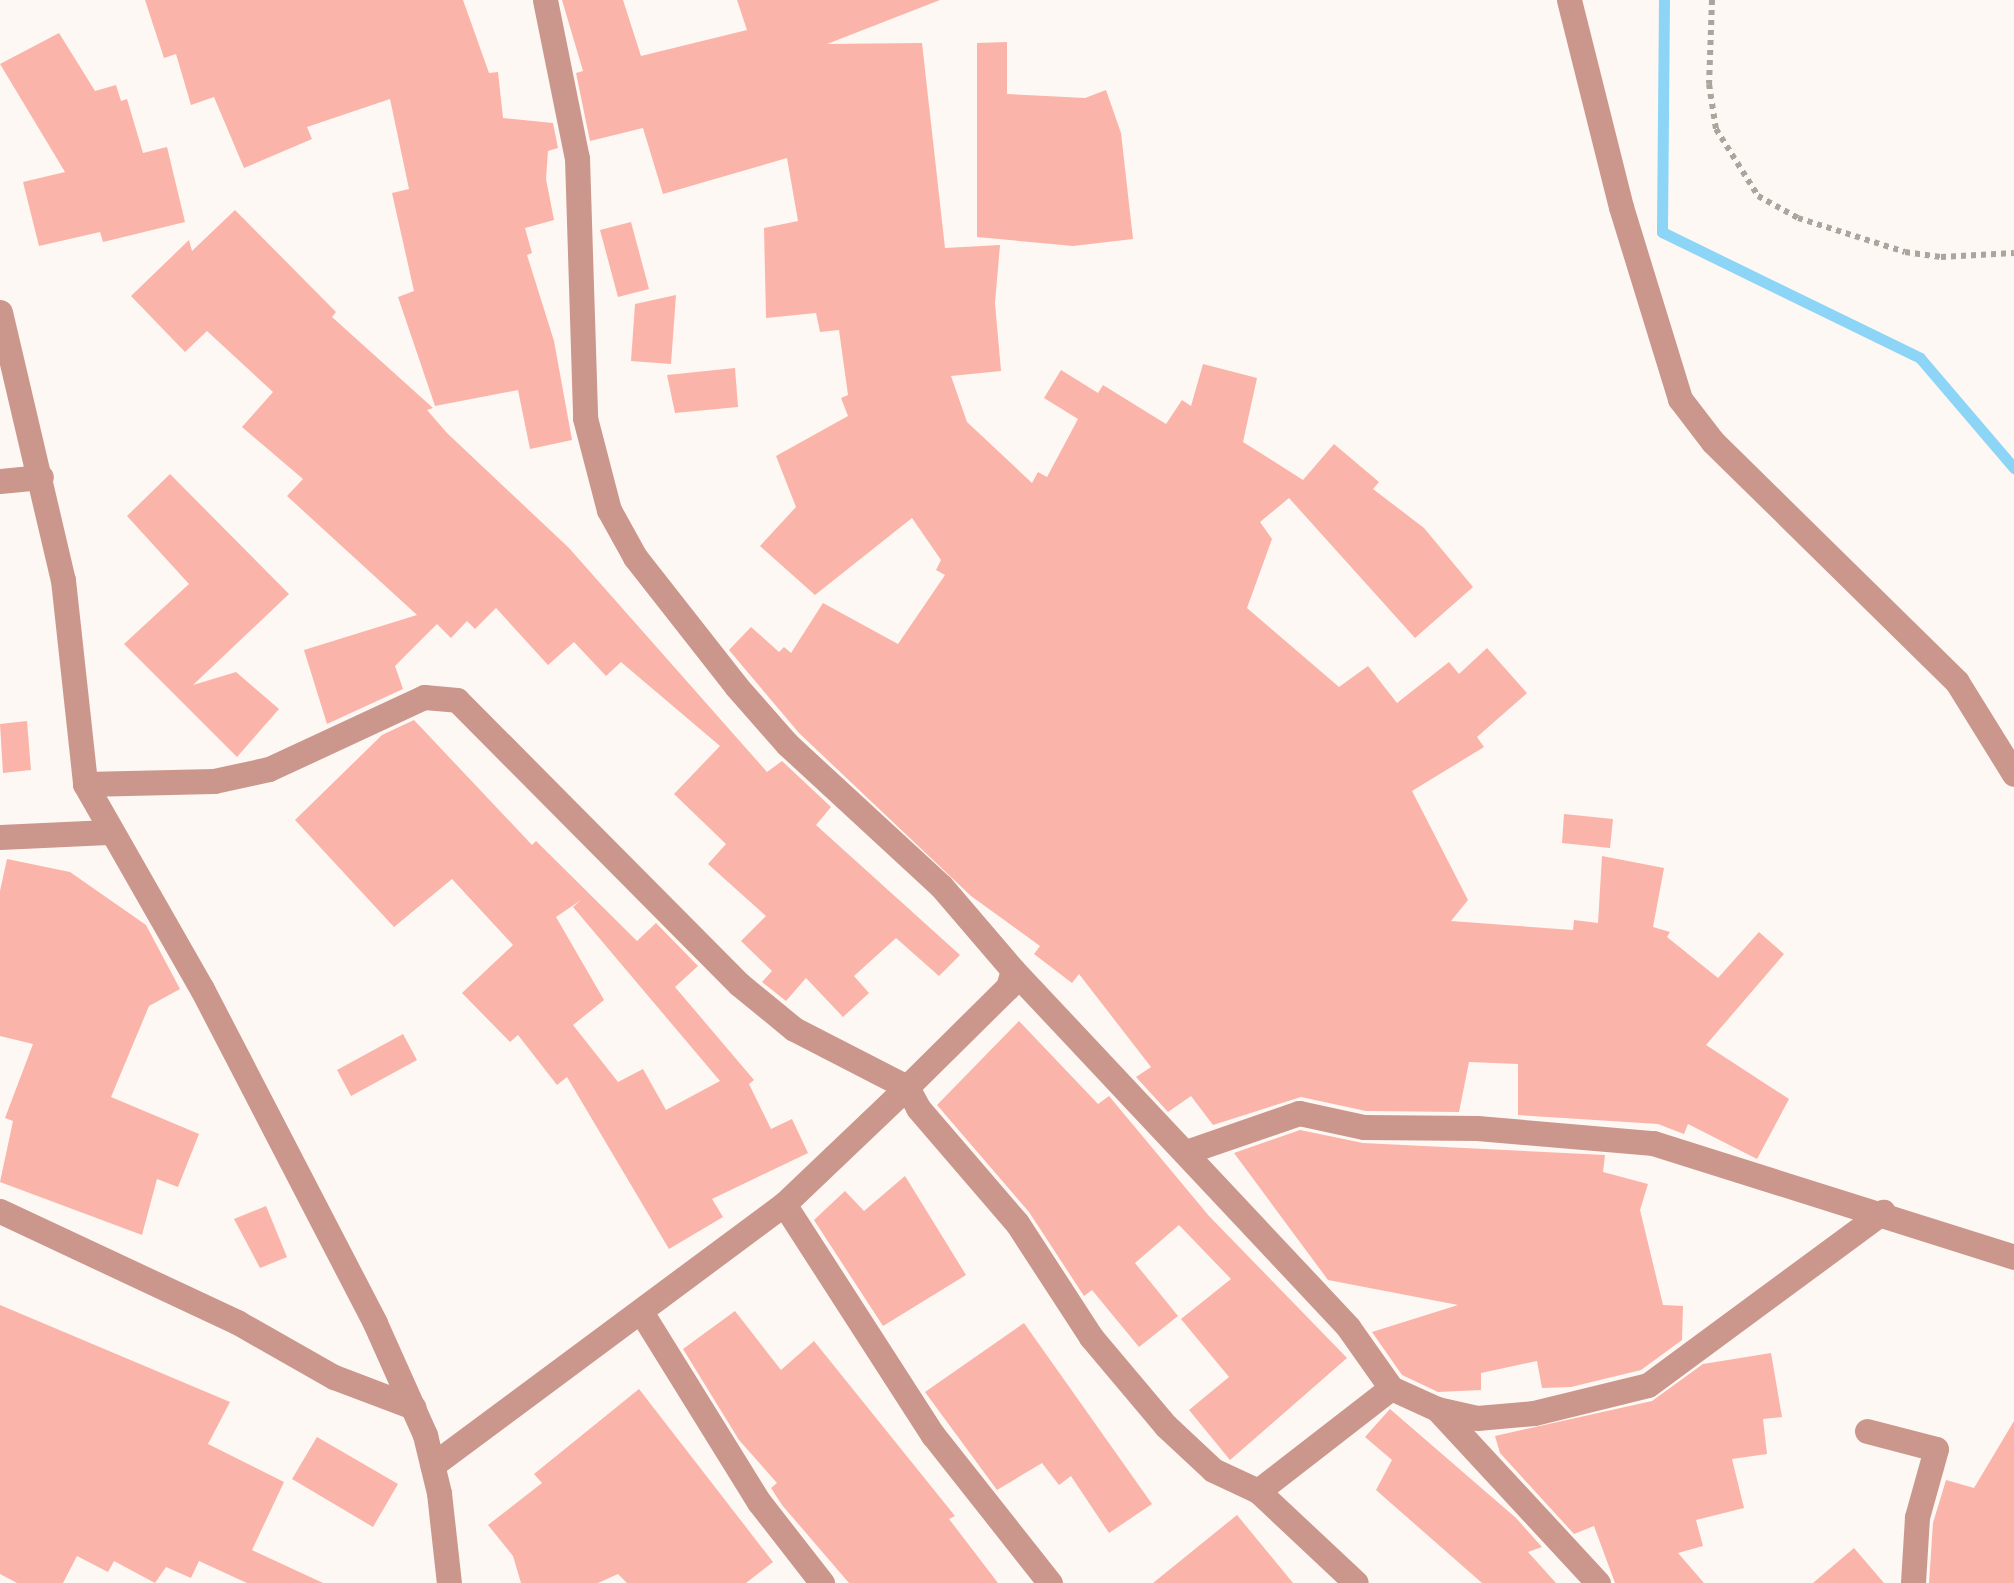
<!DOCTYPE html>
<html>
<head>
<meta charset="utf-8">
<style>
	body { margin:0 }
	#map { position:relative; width:2014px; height:1583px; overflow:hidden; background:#fdf8f3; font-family:Raleway,sans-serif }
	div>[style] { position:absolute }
	.stream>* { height:11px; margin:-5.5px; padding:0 5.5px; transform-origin:5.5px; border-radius:5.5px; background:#8cd5f6 }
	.building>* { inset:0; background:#fbb4a9 }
	.path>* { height:6px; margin-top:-3px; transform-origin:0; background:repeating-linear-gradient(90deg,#aba59e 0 5px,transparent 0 10px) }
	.minor>* { height:25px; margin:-12.5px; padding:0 12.5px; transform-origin:12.5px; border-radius:12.5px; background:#cb978c }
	span { translate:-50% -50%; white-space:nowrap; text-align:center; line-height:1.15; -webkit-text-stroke:8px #fff; paint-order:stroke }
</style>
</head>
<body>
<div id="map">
	<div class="stream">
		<i style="left:1664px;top:0;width:232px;rotate:90.5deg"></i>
		<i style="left:1662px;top:232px;width:287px;rotate:26deg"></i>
		<i style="left:1920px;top:358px;width:145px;rotate:49.5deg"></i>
	</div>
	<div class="building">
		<i style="clip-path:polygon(145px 0,463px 0,489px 73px,498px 72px,503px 118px,553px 123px,558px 148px,548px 151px,546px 179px,554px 220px,525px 228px,532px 253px,527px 255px,554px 341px,572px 440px,530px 449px,518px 390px,435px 406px,398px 297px,414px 291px,392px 193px,409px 189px,390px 99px,307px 127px,312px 139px,244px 168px,214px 97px,191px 105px,176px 54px,164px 58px)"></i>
		<i style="clip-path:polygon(562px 0,623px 0,641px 56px,747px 30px,737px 0,940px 0,827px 44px,922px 43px,945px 248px,1000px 245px,995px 303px,1001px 371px,951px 376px,967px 422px,1032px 483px,1038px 472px,1047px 477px,1078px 419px,1044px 398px,1061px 370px,1098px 393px,1103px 385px,1166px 424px,1182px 400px,1191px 406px,1203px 364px,1257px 378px,1243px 442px,1303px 480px,1334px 444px,1379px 482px,1373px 489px,1424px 528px,1473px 587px,1415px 638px,1289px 498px,1260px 522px,1272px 539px,1247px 608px,1339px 687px,1368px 666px,1397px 703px,1449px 662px,1459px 674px,1487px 648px,1527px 693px,1477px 737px,1484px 747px,1412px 791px,1468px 900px,1451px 921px,1573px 930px,1574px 920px,1598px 923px,1602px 856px,1664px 868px,1653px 927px,1670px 932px,1667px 937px,1718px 978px,1759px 932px,1784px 954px,1706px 1045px,1789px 1099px,1757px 1159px,1688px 1124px,1684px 1134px,1658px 1124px,1518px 1115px,1518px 1064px,1469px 1062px,1459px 1112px,1366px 1111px,1301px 1097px,1213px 1125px,1191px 1096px,1168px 1112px,1136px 1077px,1151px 1067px,1079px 974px,1072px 983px,1034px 954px,1040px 946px,971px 896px,799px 733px,729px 650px,751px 627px,779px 652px,784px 647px,791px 653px,823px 603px,898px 644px,945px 575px,936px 570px,941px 560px,912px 518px,815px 595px,760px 546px,796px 507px,776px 456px,848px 416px,841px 398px,848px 395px,839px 330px,820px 332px,816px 313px,766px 318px,764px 228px,798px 221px,787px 158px,663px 194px,643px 128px,590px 141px,576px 73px,583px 71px)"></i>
		<i style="clip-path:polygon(59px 33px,95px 91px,116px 85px,121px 101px,127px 99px,143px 153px,167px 147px,185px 222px,103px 242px,100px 232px,39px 246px,23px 182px,65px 172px,0 64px)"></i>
		<i style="clip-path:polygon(1007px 42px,1007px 94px,1085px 98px,1106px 90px,1121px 133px,1133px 239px,1073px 246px,977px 237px,977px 43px)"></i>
		<i style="clip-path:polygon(235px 210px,336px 312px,332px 317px,433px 408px,427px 410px,447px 433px,569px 548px,767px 772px,782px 761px,831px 807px,816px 825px,960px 955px,939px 976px,896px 938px,854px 976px,869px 993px,843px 1017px,806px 978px,786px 1001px,762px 982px,772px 971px,741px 941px,766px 916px,708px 864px,726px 844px,674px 794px,720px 746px,621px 662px,606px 676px,574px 642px,548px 665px,496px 608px,475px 629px,467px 621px,451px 638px,437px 624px,395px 666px,403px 689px,327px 724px,304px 650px,417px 615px,287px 496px,303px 479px,242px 427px,273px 392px,207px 331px,185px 352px,131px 296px,189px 240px,192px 251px)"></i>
		<i style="clip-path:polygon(631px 222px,649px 289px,618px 297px,600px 230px)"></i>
		<i style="clip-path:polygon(676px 295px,671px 364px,631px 361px,635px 304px)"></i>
		<i style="clip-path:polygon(735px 368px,738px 407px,675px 413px,667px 375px)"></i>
		<i style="clip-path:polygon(170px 474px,289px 594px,193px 685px,236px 672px,279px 709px,237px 757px,124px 644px,189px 584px,127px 516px)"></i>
		<i style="clip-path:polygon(evenodd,414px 720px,532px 845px,536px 841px,637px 941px,656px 923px,698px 966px,675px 987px,754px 1080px,749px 1084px,771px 1129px,792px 1119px,808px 1153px,712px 1199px,723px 1217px,669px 1249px,567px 1077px,557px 1085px,518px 1035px,510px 1042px,462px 993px,513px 945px,452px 879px,394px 927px,295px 820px,382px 735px,414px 720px,581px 900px,573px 907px,720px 1081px,666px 1110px,643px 1069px,618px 1082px,573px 1025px,604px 1000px,556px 917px,581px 900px)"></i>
		<i style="clip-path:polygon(27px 721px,31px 770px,3px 773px,0 724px)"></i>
		<i style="clip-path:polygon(1564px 814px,1613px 819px,1610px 848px,1562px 843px)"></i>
		<i style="clip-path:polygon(7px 859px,70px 872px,146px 925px,180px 989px,149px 1006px,111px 1097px,199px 1134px,178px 1187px,157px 1179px,142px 1235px,0 1182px,13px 1121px,5px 1118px,33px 1044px,0 1036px,0 891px)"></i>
		<i style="clip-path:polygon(1019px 1021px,1098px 1104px,1109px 1096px,1209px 1216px,1347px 1358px,1230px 1460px,1189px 1410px,1229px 1377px,1181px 1319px,1231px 1279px,1179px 1225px,1135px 1263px,1178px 1316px,1139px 1347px,1092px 1290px,1084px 1296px,1029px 1212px,937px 1105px)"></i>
		<i style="clip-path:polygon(403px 1034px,417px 1060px,351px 1096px,337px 1070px)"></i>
		<i style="clip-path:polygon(1300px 1130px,1363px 1143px,1605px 1155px,1603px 1172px,1648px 1184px,1640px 1210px,1663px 1305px,1683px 1306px,1682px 1340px,1641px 1370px,1571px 1387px,1542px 1388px,1537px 1361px,1481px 1373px,1481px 1390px,1438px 1392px,1402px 1375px,1372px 1332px,1458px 1305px,1328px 1280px,1234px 1153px)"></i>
		<i style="clip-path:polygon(905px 1176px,966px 1275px,883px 1326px,814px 1220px,845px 1191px,864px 1211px)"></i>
		<i style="clip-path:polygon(266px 1206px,287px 1257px,260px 1268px,234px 1219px)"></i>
		<i style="clip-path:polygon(0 1305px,230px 1402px,208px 1444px,284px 1482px,252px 1550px,323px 1583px,247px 1583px,199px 1561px,191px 1578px,166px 1567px,155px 1583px,114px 1561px,108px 1572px,77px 1556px,63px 1583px,17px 1583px,0 1574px)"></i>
		<i style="clip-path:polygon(735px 1311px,781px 1370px,814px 1341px,955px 1516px,949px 1519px,998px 1583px,849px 1583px,782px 1505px,771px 1488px,777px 1483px,739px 1440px,683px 1349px)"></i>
		<i style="clip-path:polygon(1024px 1323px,1152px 1504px,1109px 1533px,1071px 1476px,1059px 1485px,1042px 1463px,997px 1490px,925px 1392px)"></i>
		<i style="clip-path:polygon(1771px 1353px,1782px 1417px,1763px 1419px,1767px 1454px,1732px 1459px,1744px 1508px,1696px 1520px,1703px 1546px,1678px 1553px,1704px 1583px,1615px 1583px,1594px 1526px,1574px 1534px,1500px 1453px,1495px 1436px,1652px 1401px,1703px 1364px)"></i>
		<i style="clip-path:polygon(639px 1389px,773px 1562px,746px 1583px,627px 1583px,618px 1574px,598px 1583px,521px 1583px,513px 1556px,488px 1525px,542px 1483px,534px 1474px)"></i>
		<i style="clip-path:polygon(1390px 1409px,1516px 1518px,1542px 1547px,1528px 1552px,1556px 1583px,1482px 1583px,1376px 1490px,1392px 1460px,1365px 1437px)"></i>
		<i style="clip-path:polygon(2014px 1421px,2014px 1583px,1929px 1583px,1933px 1523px,1946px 1480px,1974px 1488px)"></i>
		<i style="clip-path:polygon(317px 1437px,398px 1484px,373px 1527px,292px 1479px)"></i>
		<i style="clip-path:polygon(1237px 1515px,1293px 1583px,1153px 1583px)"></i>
		<i style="clip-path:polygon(1854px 1548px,1884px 1583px,1813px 1583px)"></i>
	</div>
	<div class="path">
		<i style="left:1712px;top:0;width:84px;rotate:92deg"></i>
		<i style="left:1709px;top:84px;width:46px;rotate:81.2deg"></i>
		<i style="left:1716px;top:129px;width:79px;rotate:57.9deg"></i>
		<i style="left:1758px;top:196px;width:46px;rotate:28.8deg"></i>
		<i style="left:1798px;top:218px;width:112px;rotate:17.6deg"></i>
		<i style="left:1905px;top:252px;width:36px;rotate:8deg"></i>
		<i style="left:1941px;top:257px;width:73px;rotate:-3.1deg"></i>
	</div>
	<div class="minor">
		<i style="left:545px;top:0;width:161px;rotate:78.6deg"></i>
		<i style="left:577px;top:158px;width:260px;rotate:88.2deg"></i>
		<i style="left:585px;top:418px;width:95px;rotate:75.4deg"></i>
		<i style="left:609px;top:510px;width:54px;rotate:61deg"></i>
		<i style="left:635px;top:557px;width:164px;rotate:51.9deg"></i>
		<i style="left:736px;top:686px;width:77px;rotate:48.7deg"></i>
		<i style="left:787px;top:744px;width:209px;rotate:42.7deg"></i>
		<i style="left:941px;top:886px;width:111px;rotate:49.4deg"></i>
		<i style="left:1013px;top:970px;width:18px;rotate:106deg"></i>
		<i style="left:1008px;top:987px;width:142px;rotate:135.3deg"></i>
		<i style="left:907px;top:1087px;width:24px;rotate:62deg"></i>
		<i style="left:918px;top:1108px;width:152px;rotate:49.3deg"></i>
		<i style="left:1017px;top:1223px;width:136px;rotate:57deg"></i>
		<i style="left:1091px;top:1337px;width:116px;rotate:49.9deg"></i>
		<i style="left:1166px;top:1426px;width:64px;rotate:43.1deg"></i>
		<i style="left:1213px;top:1470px;width:50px;rotate:25deg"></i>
		<i style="left:1258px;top:1491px;width:134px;rotate:43.2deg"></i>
		<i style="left:1569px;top:0;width:213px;rotate:75.9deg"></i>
		<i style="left:1621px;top:207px;width:201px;rotate:72.9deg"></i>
		<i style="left:1680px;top:399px;width:54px;rotate:52.5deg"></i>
		<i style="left:1713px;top:442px;width:342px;rotate:44.5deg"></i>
		<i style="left:1957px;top:682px;width:108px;rotate:58.2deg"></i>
		<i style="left:0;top:312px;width:275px;rotate:76.8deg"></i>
		<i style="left:63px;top:580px;width:205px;rotate:83.8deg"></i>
		<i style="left:85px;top:784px;width:236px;rotate:60.3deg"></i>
		<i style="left:202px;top:989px;width:376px;rotate:62.6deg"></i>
		<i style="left:375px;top:1323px;width:123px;rotate:65.9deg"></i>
		<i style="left:425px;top:1435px;width:60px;rotate:76.4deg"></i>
		<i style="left:439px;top:1493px;width:91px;rotate:83.7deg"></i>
		<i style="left:0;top:481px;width:41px;rotate:-5.6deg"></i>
		<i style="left:85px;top:784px;width:129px;rotate:-1.3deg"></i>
		<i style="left:214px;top:781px;width:56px;rotate:-12.3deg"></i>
		<i style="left:269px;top:769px;width:171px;rotate:-24.9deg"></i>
		<i style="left:424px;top:697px;width:33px;rotate:5deg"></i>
		<i style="left:457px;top:700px;width:400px;rotate:45.2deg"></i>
		<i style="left:739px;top:984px;width:71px;rotate:39.3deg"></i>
		<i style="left:794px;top:1029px;width:127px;rotate:27.2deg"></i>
		<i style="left:907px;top:1087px;width:170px;rotate:136.4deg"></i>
		<i style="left:784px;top:1204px;width:438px;rotate:143.4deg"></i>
		<i style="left:0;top:837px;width:108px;rotate:-2.7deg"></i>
		<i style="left:1013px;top:970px;width:490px;rotate:46.8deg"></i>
		<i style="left:1348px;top:1327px;width:75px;rotate:54.8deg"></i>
		<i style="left:1391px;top:1388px;width:51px;rotate:24.5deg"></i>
		<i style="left:1437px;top:1409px;width:41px;rotate:12.7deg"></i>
		<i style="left:1477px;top:1418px;width:57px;rotate:-5deg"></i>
		<i style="left:1534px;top:1413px;width:117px;rotate:-13.8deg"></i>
		<i style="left:1648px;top:1385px;width:292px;rotate:-36.4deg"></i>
		<i style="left:1186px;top:1152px;width:120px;rotate:-19deg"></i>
		<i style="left:1299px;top:1113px;width:66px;rotate:12.2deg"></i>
		<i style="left:1364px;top:1127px;width:113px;rotate:0.5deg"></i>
		<i style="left:1477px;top:1128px;width:177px;rotate:4.9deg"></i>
		<i style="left:1653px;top:1143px;width:379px;rotate:17.5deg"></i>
		<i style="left:784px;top:1204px;width:275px;rotate:57.2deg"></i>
		<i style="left:933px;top:1435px;width:189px;rotate:51.7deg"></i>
		<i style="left:0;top:1211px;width:262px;rotate:25.1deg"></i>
		<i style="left:237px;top:1322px;width:112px;rotate:29.6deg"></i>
		<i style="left:334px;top:1377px;width:85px;rotate:20.8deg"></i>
		<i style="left:643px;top:1315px;width:220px;rotate:58.2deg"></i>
		<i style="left:759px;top:1502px;width:103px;rotate:52.1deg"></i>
		<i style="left:1437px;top:1409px;width:237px;rotate:47.2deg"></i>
		<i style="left:1867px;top:1431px;width:71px;rotate:14.6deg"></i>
		<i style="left:1936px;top:1449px;width:71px;rotate:105.6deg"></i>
		<i style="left:1917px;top:1517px;width:66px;rotate:93.5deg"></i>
		<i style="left:1258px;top:1491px;width:168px;rotate:-37.8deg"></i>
	</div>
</div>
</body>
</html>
